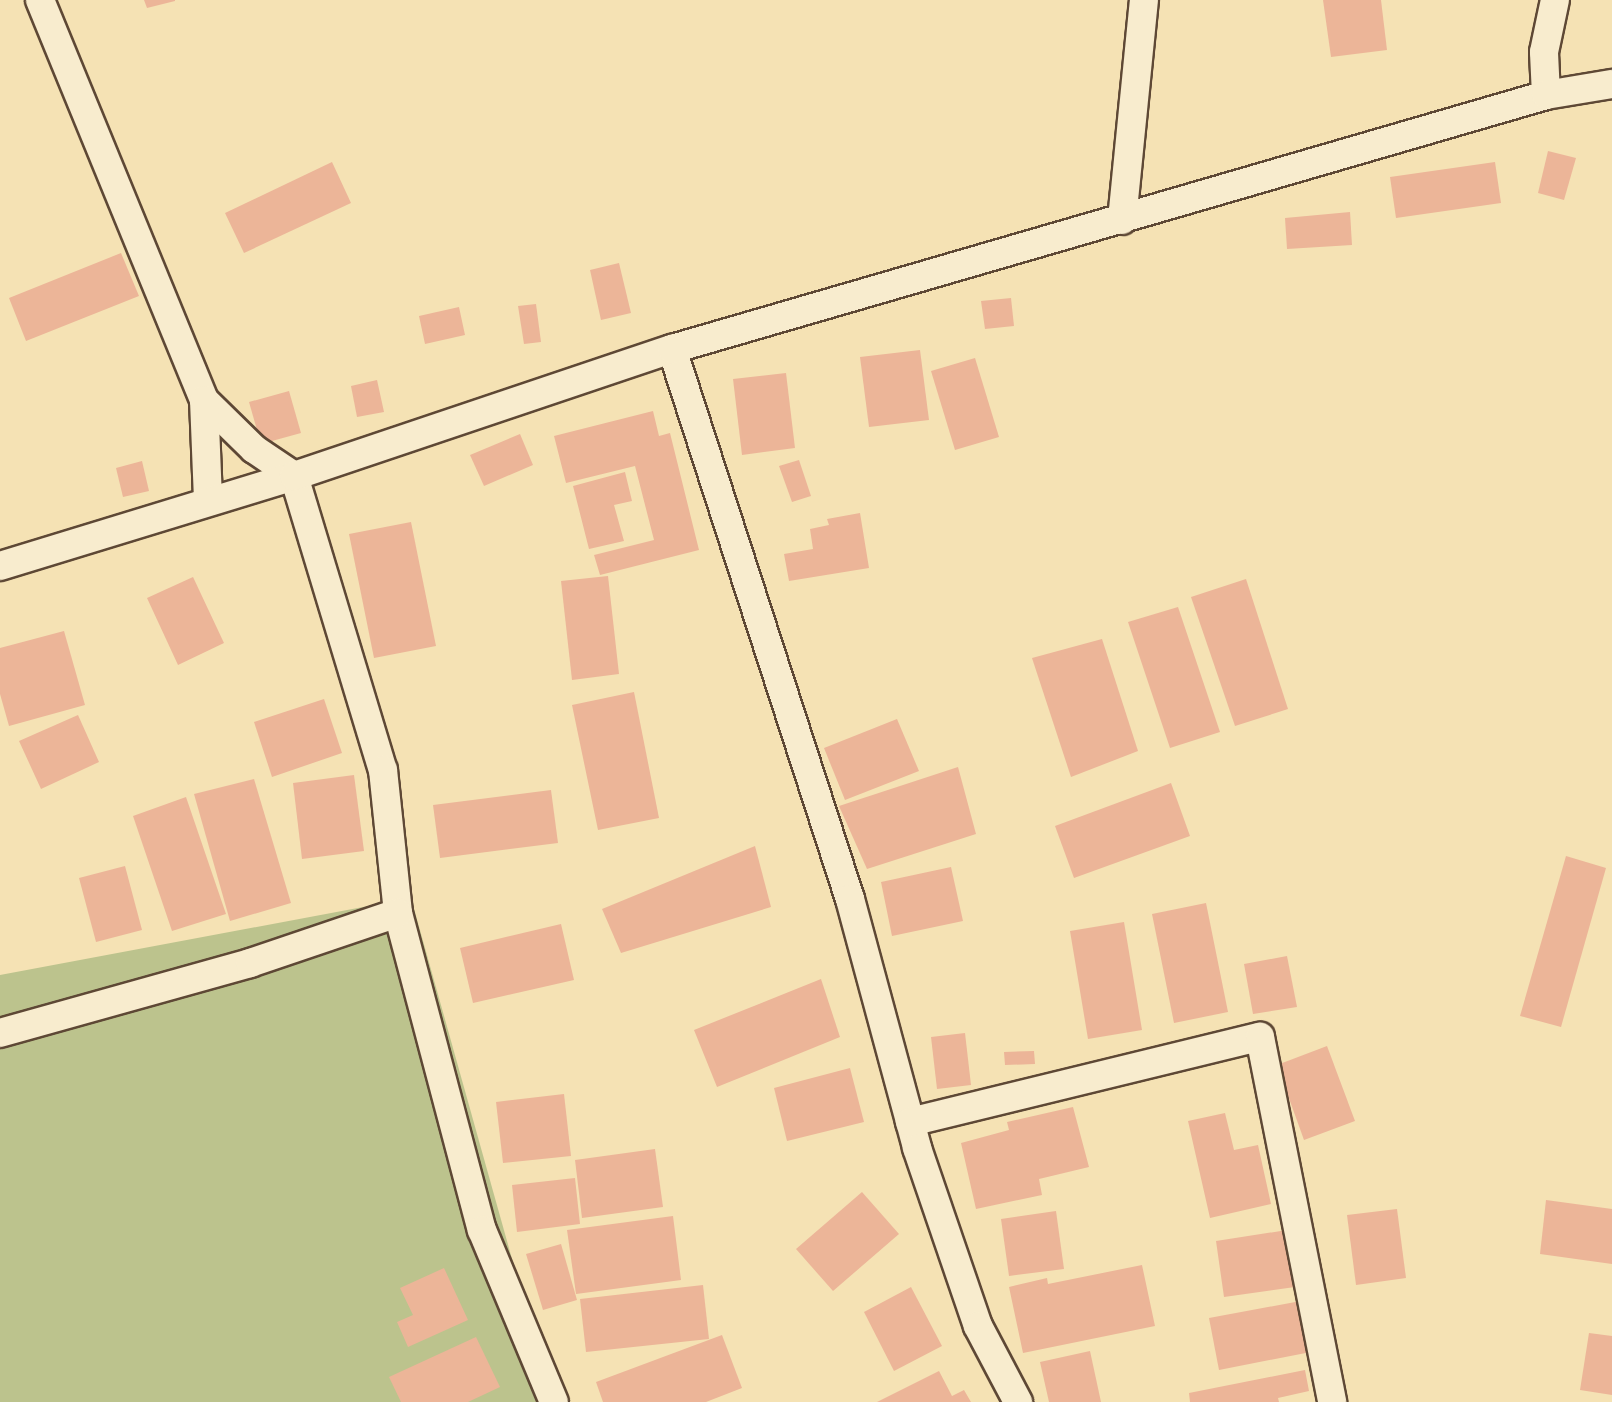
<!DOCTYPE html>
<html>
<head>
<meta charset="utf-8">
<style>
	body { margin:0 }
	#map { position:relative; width:1612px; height:1402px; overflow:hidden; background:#f5e2b4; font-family:Cardo,serif }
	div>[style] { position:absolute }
	.green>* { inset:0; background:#bcc38d }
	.building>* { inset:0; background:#ecb598 }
	.roads { filter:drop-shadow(2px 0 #5e4835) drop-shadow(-2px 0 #5e4835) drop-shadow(0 2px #5e4835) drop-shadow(0 -2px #5e4835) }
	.street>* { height:28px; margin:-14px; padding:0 14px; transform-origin:14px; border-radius:14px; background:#f8ecce }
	span { translate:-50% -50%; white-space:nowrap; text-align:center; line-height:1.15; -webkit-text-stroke:8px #f8ecce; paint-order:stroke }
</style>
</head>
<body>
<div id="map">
	<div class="green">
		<i style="clip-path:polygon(411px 898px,552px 1402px,0 1402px,0 975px)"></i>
	</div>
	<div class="building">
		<i style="clip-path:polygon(144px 0,175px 0,175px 1px,147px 8px)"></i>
		<i style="clip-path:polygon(1323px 0,1381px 0,1387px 50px,1331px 57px)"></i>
		<i style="clip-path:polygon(1548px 151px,1576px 158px,1564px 200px,1538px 193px)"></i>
		<i style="clip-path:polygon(332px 162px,351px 203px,244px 253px,225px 213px)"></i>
		<i style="clip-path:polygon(1495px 162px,1501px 203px,1396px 218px,1390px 177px)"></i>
		<i style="clip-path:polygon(1350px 212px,1352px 245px,1287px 249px,1285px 218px)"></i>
		<i style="clip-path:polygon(121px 253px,139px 296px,26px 341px,9px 298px)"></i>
		<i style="clip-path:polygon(619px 263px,631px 313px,601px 320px,590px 270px)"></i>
		<i style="clip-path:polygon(1011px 298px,1014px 326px,985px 329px,981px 301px)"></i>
		<i style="clip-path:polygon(536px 304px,541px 342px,524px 344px,518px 306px)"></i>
		<i style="clip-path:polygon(459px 307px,465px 335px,425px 344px,419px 316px)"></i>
		<i style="clip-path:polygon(920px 350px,929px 420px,869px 427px,860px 357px)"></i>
		<i style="clip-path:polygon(975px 358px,999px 437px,955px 450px,931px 371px)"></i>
		<i style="clip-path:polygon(786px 373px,795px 448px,742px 455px,733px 379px)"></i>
		<i style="clip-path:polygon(377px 380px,384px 412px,357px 417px,351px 386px)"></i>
		<i style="clip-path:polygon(289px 391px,301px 433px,261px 444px,249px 402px)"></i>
		<i style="clip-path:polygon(653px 411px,659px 436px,670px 433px,699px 550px,600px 575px,594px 555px,654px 540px,635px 466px,566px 483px,554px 436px)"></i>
		<i style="clip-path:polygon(520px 434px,533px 465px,484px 486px,470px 455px)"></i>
		<i style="clip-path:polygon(799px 460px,811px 496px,792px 502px,779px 466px)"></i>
		<i style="clip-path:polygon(142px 461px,149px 491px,123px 497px,116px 468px)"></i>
		<i style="clip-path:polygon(625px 472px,632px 501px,614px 505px,624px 541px,589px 549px,573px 486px)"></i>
		<i style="clip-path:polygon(860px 513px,869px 568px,789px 581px,784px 554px,813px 549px,810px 529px,829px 525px,827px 519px)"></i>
		<i style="clip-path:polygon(411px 522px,436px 646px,374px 658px,349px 534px)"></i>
		<i style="clip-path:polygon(608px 576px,619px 674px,572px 680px,561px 581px)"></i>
		<i style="clip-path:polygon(193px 577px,224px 643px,178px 665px,147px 598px)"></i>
		<i style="clip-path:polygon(1246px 579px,1288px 709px,1235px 726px,1191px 597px)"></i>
		<i style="clip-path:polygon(1178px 607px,1220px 732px,1170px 748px,1128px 622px)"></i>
		<i style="clip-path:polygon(64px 631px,85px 705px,9px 726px,0 694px,0 648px)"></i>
		<i style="clip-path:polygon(1102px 639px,1138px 751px,1071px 777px,1032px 658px)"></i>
		<i style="clip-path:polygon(634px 692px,659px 818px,598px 830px,572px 705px)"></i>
		<i style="clip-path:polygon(324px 699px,342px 753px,272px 777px,254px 722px)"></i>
		<i style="clip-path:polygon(78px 715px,99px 762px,41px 789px,19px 741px)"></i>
		<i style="clip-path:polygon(897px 719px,919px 771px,845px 800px,824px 748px)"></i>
		<i style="clip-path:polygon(958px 767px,976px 834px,867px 869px,839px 806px)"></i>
		<i style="clip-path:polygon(354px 775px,364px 851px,302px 859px,293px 783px)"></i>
		<i style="clip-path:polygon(254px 779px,291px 903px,230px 921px,194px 794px)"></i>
		<i style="clip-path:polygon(1171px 783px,1190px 836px,1074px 878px,1055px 826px)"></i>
		<i style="clip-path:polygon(551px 790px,558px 843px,440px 858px,433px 805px)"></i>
		<i style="clip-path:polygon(186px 797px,226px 914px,172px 931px,133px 816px)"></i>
		<i style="clip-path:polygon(755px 846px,771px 907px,621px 953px,602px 909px)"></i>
		<i style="clip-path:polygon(1566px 856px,1606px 868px,1561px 1027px,1520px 1016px)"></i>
		<i style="clip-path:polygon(125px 866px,142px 930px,96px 942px,79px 878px)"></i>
		<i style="clip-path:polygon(951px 867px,963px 921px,892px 936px,881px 882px)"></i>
		<i style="clip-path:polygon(1206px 903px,1228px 1012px,1174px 1023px,1152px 914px)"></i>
		<i style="clip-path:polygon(1124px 922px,1142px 1030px,1088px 1039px,1070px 931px)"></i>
		<i style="clip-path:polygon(561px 924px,574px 980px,473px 1003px,460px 948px)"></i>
		<i style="clip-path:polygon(1287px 956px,1297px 1007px,1253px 1014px,1244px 964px)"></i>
		<i style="clip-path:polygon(821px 979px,840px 1037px,717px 1087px,694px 1030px)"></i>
		<i style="clip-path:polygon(965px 1033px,971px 1085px,937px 1089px,931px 1037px)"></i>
		<i style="clip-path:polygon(1327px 1046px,1355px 1121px,1304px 1140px,1277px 1065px)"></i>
		<i style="clip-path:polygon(1034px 1051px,1035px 1064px,1005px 1065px,1004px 1052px)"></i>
		<i style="clip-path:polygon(850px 1068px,864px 1122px,787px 1141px,774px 1088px)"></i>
		<i style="clip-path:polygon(564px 1094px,571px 1156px,503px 1163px,496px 1102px)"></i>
		<i style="clip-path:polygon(1073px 1107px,1089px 1167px,1039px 1179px,1042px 1195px,976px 1209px,961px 1143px,1009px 1130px,1007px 1122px)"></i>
		<i style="clip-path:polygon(1225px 1113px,1234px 1150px,1258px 1145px,1271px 1204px,1210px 1218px,1188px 1121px)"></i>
		<i style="clip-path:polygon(655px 1149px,663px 1207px,582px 1218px,575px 1160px)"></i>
		<i style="clip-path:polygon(575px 1178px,580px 1224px,517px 1232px,512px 1185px)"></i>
		<i style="clip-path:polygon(862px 1192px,899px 1234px,833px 1291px,796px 1249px)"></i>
		<i style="clip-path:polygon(1546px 1200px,1612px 1209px,1612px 1264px,1540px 1254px)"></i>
		<i style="clip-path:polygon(1397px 1209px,1406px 1278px,1356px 1285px,1347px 1215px)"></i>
		<i style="clip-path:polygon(1056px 1211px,1064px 1269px,1009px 1276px,1001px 1219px)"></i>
		<i style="clip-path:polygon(673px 1216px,681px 1280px,576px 1294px,567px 1230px)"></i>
		<i style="clip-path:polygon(1287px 1230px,1295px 1287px,1224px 1297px,1216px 1241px)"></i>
		<i style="clip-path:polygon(561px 1244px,577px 1300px,543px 1310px,526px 1254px)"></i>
		<i style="clip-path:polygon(1142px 1265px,1155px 1326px,1023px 1353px,1009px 1287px,1047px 1278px,1048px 1284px)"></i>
		<i style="clip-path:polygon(444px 1268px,468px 1320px,408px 1347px,397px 1322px,413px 1315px,400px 1288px)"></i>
		<i style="clip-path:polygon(703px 1285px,709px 1339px,586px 1352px,580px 1299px)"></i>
		<i style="clip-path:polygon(911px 1287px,942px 1346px,894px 1371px,864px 1312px)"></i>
		<i style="clip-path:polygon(1306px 1300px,1316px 1351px,1219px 1370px,1209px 1318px)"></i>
		<i style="clip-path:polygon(1589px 1333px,1612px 1336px,1612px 1395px,1580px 1390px)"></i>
		<i style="clip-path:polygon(722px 1335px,742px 1388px,706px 1402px,603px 1402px,596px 1382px)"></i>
		<i style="clip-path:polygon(476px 1337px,500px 1387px,468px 1402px,401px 1402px,389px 1377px)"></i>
		<i style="clip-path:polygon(1090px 1351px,1101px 1402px,1049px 1402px,1040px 1362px)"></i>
		<i style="clip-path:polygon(1305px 1370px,1309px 1391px,1278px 1398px,1279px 1402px,1190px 1402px,1189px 1393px)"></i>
		<i style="clip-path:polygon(939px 1371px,952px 1396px,964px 1390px,971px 1402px,877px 1402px)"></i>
	</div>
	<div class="roads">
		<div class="street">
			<i style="left:40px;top:0;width:432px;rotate:67.7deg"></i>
			<i style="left:204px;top:400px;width:70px;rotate:44.4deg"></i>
			<i style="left:254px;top:449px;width:48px;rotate:34deg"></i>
			<i style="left:294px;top:476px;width:307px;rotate:73.2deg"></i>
			<i style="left:383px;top:770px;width:144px;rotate:84deg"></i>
			<i style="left:398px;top:913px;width:328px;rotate:75.2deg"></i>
			<i style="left:482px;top:1230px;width:186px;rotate:67.3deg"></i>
			<i style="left:1546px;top:95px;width:43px;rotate:-92.7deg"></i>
			<i style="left:1544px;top:52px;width:53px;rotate:-78.1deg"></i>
			<i style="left:1122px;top:220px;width:221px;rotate:-84.3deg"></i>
			<i style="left:672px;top:349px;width:578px;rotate:72.07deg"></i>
			<i style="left:850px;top:899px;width:258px;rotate:74.9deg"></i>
			<i style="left:917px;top:1148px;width:188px;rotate:71.1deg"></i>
			<i style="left:978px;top:1326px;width:86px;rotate:62.2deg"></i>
			<i style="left:204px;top:400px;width:100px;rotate:87.7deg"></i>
			<i style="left:0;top:566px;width:307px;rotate:-17deg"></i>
			<i style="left:294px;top:476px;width:399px;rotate:-18.6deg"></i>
			<i style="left:672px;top:349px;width:910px;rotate:-16.2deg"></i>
			<i style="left:1546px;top:95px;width:67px;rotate:-9.5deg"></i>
			<i style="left:0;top:1033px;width:260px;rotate:-15.6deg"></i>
			<i style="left:250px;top:963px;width:156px;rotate:-18.7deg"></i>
			<i style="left:910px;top:1122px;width:360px;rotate:-13.7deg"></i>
			<i style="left:1260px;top:1037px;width:372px;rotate:78.8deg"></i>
		</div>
	</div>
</div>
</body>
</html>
